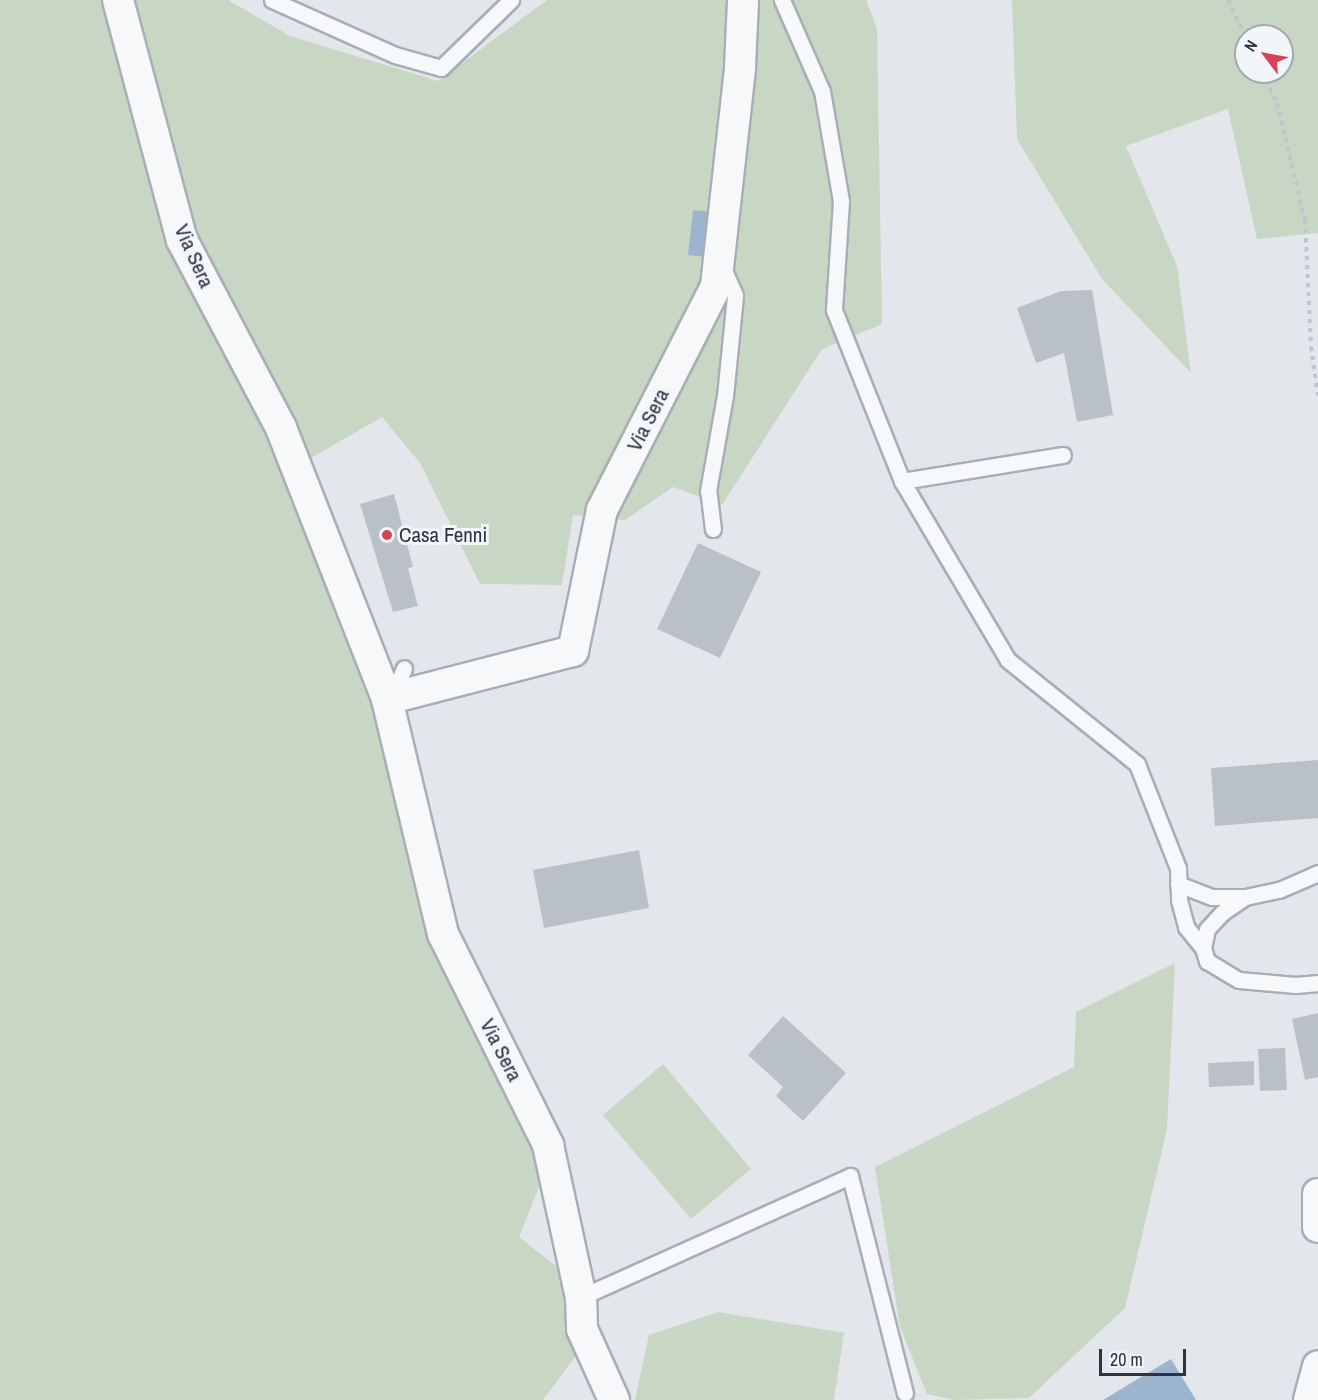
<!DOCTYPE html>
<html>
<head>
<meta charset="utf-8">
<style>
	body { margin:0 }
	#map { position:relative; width:1318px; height:1400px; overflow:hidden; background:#e3e7ec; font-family:"Archivo Narrow",sans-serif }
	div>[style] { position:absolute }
	.green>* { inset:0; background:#c8d6c4 }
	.water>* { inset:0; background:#9db4ce }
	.building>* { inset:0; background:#bac0ca }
	.path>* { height:4px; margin-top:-2px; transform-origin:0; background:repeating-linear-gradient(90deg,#c1c5cb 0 4.5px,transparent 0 9px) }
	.roads { filter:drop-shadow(2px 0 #a8aeb7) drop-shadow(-2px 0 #a8aeb7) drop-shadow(0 2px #a8aeb7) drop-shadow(0 -2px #a8aeb7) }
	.lane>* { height:15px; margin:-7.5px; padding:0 7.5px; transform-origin:7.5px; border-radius:7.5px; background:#f6f8fa }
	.street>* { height:30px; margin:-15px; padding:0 15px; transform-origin:15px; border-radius:15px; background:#f6f8fa }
	.dots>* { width:16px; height:16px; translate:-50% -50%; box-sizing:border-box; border:3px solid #f3f6f9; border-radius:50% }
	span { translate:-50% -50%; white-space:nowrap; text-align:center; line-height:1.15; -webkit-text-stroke:6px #f3f6f9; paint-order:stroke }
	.street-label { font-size:21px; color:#2a3446 }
	.poi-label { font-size:21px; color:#2a3446 }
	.left { translate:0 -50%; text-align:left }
	.north { position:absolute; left:1234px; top:24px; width:60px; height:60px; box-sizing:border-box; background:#f3f6f9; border:2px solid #a3a8b1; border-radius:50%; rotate:302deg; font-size:16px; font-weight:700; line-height:24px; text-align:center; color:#2a3446 }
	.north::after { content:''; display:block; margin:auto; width:21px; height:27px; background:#d64357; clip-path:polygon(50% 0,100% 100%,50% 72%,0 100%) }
	.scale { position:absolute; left:1099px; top:1349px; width:87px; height:27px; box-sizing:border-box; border:3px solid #2a3446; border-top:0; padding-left:8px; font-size:18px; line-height:21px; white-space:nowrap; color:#2a3446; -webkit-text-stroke:4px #f3f6f9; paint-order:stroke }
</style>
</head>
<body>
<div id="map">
	<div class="green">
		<i style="clip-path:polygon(0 0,108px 0,150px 174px,274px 435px,376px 701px,534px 1149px,539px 1187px,519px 1237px,567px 1275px,577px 1354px,543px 1400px,0 1400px)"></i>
		<i style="clip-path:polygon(131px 0,228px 0,290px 36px,438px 81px,547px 0,866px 0,877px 28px,882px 324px,822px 349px,722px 505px,673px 487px,625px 520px,573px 515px,562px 585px,480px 584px,420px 463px,382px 417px,304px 462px,192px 236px)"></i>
		<i style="clip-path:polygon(evenodd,1012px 0,1318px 0,1318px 233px,1257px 239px,1228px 109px,1126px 146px,1177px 266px,1191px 373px,1102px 279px,1017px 139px,1012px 0,1246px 36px,1282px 36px,1282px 72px,1246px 72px,1246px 36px)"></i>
		<i style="clip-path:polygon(1175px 963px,1167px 1129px,1125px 1308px,1029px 1398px,954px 1400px,927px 1394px,900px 1327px,875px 1167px,1074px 1067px,1076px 1012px)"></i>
		<i style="clip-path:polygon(663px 1064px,751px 1169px,691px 1219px,603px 1115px)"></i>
		<i style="clip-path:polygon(718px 1312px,844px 1333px,834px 1400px,635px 1400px,649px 1335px)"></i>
	</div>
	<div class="water">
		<i style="clip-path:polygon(693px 210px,713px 212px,708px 257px,688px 255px)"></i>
		<i style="clip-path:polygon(1171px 1359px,1196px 1400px,1103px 1400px)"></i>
	</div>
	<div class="building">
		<i style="clip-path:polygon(1092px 290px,1113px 415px,1077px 422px,1064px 353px,1036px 363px,1017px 308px,1061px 291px)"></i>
		<i style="clip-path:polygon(394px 494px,413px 567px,408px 568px,418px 606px,393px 612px,360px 504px)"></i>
		<i style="clip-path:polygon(698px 543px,761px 572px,720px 658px,657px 629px)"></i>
		<i style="clip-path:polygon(1318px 760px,1318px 818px,1215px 826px,1211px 768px)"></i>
		<i style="clip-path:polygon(639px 850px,649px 908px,544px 928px,533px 870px)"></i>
		<i style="clip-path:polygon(1318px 1013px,1318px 1077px,1305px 1080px,1292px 1019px)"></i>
		<i style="clip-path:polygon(783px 1016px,846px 1073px,803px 1121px,776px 1096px,783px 1087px,748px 1055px)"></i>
		<i style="clip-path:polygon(1285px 1048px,1287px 1090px,1260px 1091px,1258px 1049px)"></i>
		<i style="clip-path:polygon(1254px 1061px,1254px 1085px,1209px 1087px,1208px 1063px)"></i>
	</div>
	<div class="path">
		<i style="left:1228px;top:0;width:41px;rotate:64.1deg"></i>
		<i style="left:1262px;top:72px;width:34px;rotate:64deg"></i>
		<i style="left:1277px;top:103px;width:120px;rotate:76.5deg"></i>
		<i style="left:1305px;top:220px;width:127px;rotate:87.3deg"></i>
		<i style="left:1311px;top:347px;width:49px;rotate:81.9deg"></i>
	</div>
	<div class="roads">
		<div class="lane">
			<i style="left:272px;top:0;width:135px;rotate:24.1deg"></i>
			<i style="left:395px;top:55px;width:48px;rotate:15.8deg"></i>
			<i style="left:441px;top:68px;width:98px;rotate:-44.2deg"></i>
			<i style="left:782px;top:0;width:99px;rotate:66.3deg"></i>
			<i style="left:822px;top:91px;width:112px;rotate:80.2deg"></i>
			<i style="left:841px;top:201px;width:109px;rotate:93.7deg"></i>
			<i style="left:834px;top:310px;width:184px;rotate:68.3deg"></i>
			<i style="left:902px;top:481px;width:208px;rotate:59.4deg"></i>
			<i style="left:1008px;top:660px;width:166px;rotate:38.9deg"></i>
			<i style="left:1137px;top:764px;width:112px;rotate:68.5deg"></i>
			<i style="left:1178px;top:868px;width:32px;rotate:88deg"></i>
			<i style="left:1179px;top:900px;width:28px;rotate:75deg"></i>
			<i style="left:1186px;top:927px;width:27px;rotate:51deg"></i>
			<i style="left:1203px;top:948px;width:14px;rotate:73deg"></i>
			<i style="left:1207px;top:961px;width:37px;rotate:31deg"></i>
			<i style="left:1239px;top:980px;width:57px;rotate:5deg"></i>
			<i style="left:1296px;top:985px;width:22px;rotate:-5deg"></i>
			<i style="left:902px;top:481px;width:163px;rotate:-9.2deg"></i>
			<i style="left:713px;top:529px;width:38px;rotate:-97deg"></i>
			<i style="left:708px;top:491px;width:97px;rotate:-79.9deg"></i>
			<i style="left:725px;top:396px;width:101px;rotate:-84.3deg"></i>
			<i style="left:735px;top:295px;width:30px;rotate:-114deg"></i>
			<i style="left:392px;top:698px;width:32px;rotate:-68deg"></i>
			<i style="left:1178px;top:884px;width:36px;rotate:21deg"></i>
			<i style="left:1212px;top:897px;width:33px"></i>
			<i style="left:1203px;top:948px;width:19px;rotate:-78deg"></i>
			<i style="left:1207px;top:929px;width:23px;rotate:-47deg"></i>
			<i style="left:1223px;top:912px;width:27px;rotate:-34deg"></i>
			<i style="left:1245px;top:897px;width:35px;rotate:-12deg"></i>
			<i style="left:1279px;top:890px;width:43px;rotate:-23.6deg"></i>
			<i style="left:581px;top:1297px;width:295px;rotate:-24.2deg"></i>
			<i style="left:850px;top:1176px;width:224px;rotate:75.8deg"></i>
		</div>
		<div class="street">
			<i style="left:118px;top:0;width:248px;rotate:75.1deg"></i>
			<i style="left:182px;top:240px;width:212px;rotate:62.2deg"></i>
			<i style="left:281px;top:428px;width:291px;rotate:68.6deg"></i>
			<i style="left:387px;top:699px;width:242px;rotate:76.6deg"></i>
			<i style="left:443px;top:934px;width:236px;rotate:63.5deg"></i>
			<i style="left:548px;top:1145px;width:156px;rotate:77.8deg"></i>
			<i style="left:581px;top:1297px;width:32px;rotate:88deg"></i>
			<i style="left:582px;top:1329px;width:78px;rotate:65.7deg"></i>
			<i style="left:387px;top:699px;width:192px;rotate:-14.5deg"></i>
			<i style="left:573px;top:651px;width:144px;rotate:-78.4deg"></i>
			<i style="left:602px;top:510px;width:251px;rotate:-63deg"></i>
			<i style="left:716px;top:286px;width:220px;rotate:-83.7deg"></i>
			<i style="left:740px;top:67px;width:67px;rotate:-87.4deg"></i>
			<i style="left:1318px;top:1194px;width:33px;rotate:90deg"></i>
			<i style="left:1309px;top:1400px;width:35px;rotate:-75deg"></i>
		</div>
	</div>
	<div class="dots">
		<i style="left:387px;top:535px;background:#d64357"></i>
	</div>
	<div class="street-label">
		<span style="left:194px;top:256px;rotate:66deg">Via Sera</span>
		<span style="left:648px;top:420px;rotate:-63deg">Via Sera</span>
		<span style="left:501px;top:1050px;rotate:63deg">Via Sera</span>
	</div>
	<div class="poi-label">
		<span class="left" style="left:399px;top:535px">Casa Fenni</span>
	</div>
	<div class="north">N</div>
	<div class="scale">20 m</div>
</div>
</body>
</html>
